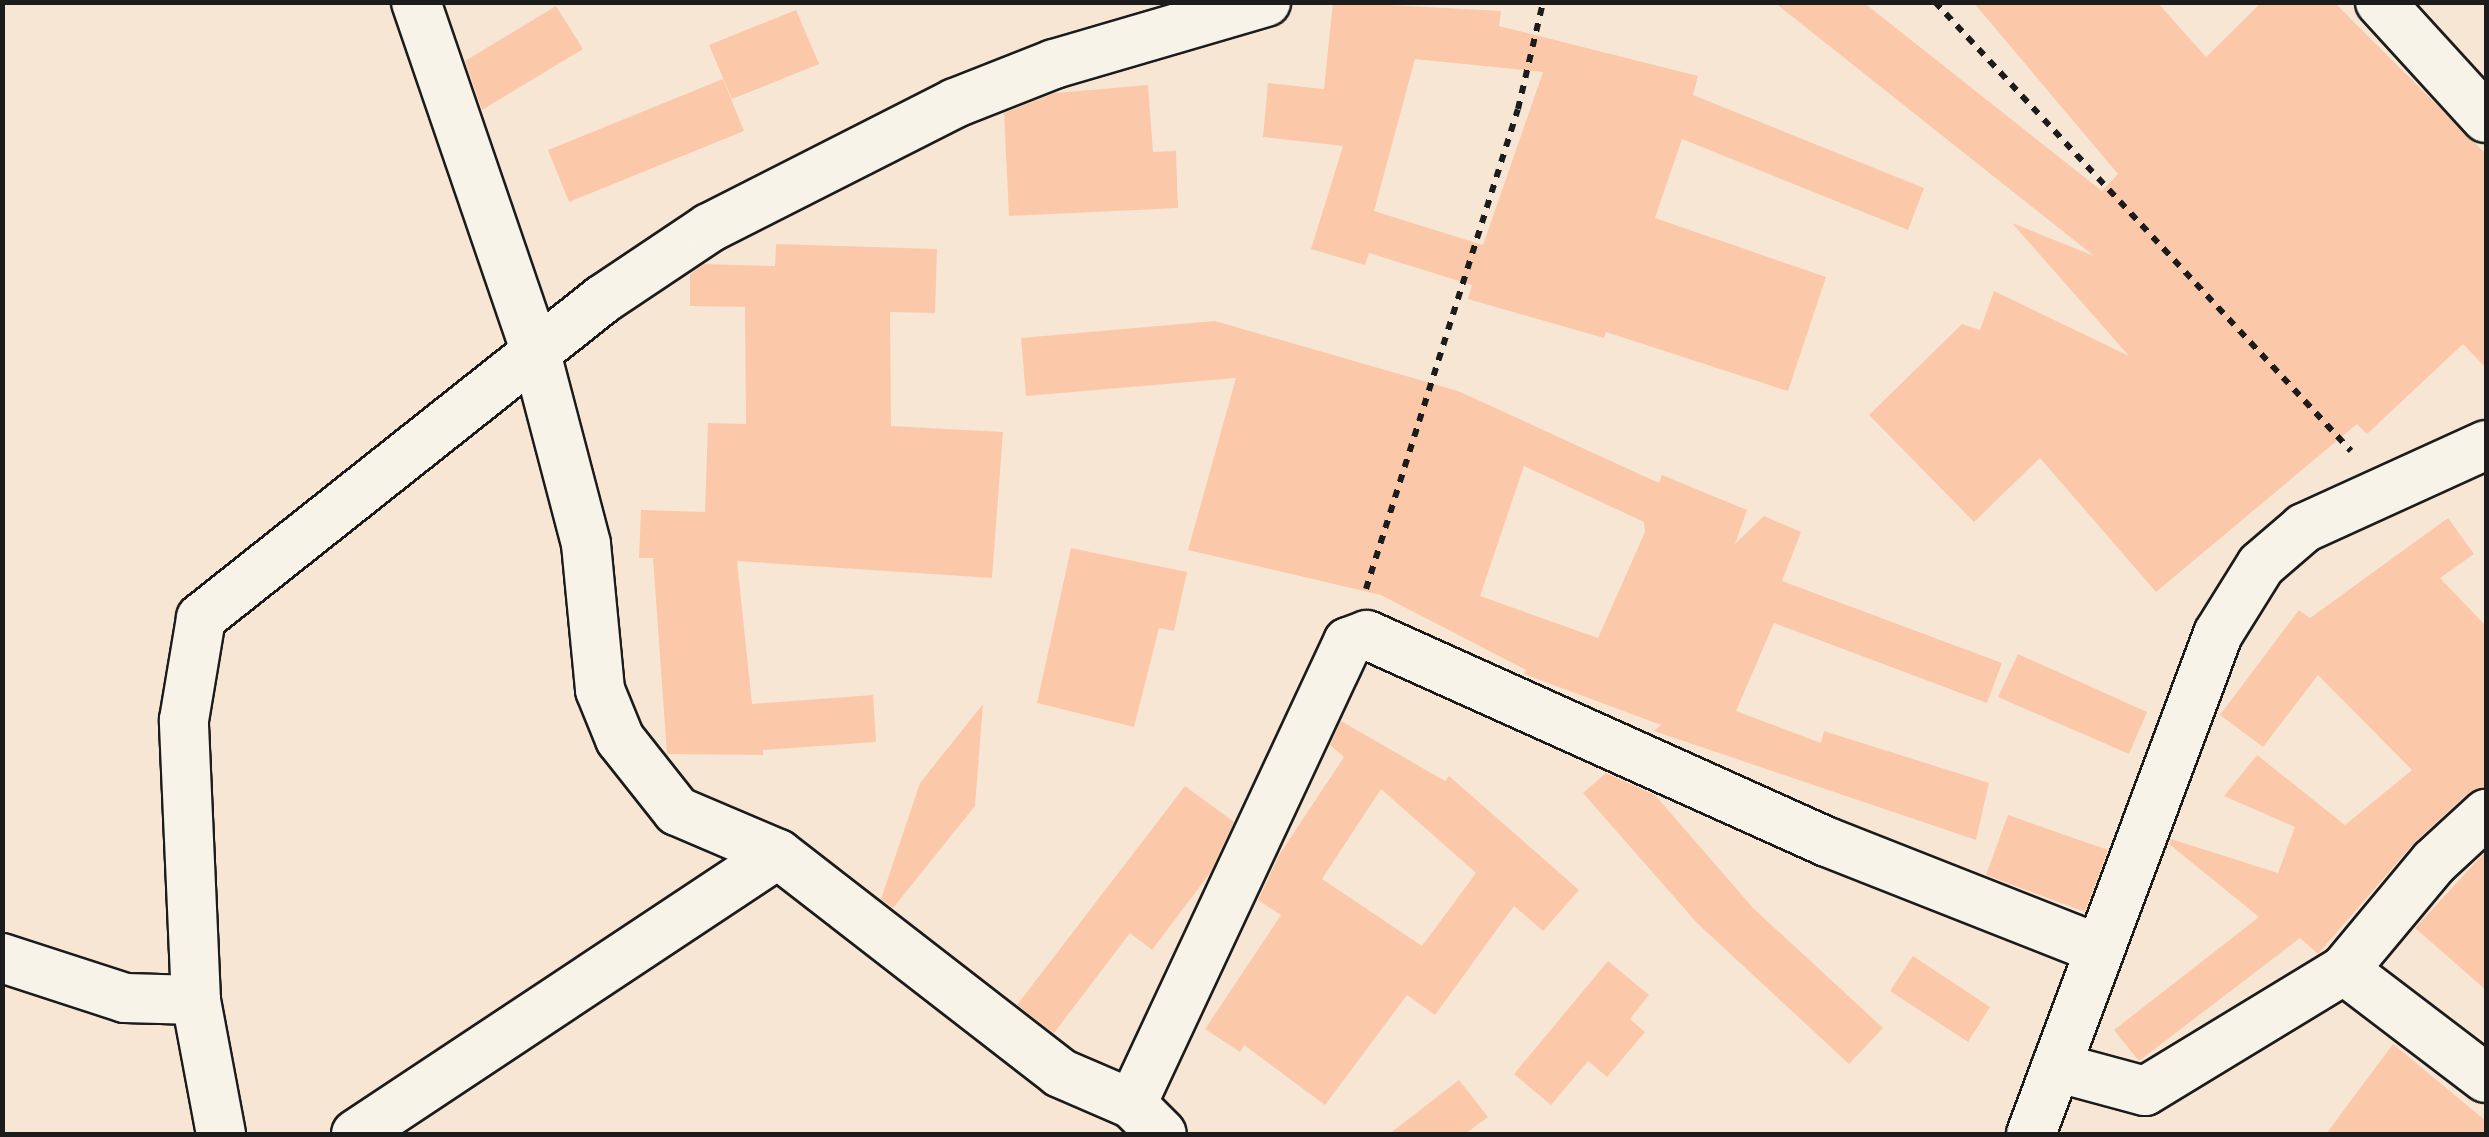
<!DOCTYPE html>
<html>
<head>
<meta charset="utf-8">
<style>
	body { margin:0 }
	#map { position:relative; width:2489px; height:1137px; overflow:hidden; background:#f8e6d5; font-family:Sriracha,sans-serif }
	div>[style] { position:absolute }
	.building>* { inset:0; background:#fbc9aa }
	.path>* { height:6px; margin-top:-3px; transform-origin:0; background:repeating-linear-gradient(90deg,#1c1c1c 0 8px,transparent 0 16px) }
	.roads { filter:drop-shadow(2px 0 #1c1c1c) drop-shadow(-2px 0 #1c1c1c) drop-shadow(0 2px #1c1c1c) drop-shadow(0 -2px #1c1c1c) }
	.minor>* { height:48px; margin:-24px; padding:0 24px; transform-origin:24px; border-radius:24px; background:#f7f3e8 }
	span { translate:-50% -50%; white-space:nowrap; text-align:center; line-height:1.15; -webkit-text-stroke:8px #f7f3e8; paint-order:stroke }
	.frame { position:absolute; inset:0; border:5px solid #1c1c1c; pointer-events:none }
</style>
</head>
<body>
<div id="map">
	<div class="building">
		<i style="clip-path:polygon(evenodd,1333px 2px,1501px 11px,1499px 26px,1698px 76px,1693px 95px,1924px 188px,1908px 230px,1682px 139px,1655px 218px,1826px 277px,1788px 391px,1606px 332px,1604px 338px,1468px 299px,1472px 285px,1369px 253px,1365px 265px,1311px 249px,1343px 146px,1263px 137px,1268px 83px,1324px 89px,1333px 2px,1415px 59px,1543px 72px,1483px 245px,1374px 211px,1415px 59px)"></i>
		<i style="clip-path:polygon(1774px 2px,1863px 2px,2102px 191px,2118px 174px,1973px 2px,2157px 2px,2206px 57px,2262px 2px,2334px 2px,2486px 154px,2486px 368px,2463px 344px,2367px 434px,2357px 424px,2156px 592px,2040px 458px,1974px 522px,1869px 415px,1962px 324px,1980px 330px,1994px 291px,2129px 356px,2012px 223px,2094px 256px)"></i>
		<i style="clip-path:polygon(556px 6px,583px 49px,482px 110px,465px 61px)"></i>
		<i style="clip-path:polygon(796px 10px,819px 64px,732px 99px,709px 45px)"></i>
		<i style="clip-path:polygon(723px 79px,744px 131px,569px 202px,548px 150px)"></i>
		<i style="clip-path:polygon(1148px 85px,1153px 152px,1176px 151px,1178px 208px,1009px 216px,1004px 113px,1055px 93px)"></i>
		<i style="clip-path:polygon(776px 244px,937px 249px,935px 313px,890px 312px,891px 426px,1003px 432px,992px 578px,737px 561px,752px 704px,873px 695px,876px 742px,763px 750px,763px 755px,667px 754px,653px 558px,639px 558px,641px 510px,705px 512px,708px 423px,746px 424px,745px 307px,690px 306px,690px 274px,704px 264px,775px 266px)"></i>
		<i style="clip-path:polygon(evenodd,1215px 321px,1458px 391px,1659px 483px,1662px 475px,1747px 510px,1735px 544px,1764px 516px,1801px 532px,1782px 581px,2002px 663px,1987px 703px,1774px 623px,1736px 711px,1821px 743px,1824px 731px,1989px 783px,1976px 840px,1654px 731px,1661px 725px,1524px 674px,1526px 670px,1381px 595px,1188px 550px,1236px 378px,1026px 396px,1021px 338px,1215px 321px,1524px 466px,1644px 522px,1645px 532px,1598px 638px,1480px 596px,1524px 466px)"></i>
		<i style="clip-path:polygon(2448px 518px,2474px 554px,2440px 578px,2486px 626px,2486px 787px,2467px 794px,2415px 842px,2318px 954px,2300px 938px,2139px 1061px,2114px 1030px,2259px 917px,2169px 844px,2171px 839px,2278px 873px,2295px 827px,2224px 796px,2257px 755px,2345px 825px,2412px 770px,2318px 675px,2263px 747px,2220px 715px,2299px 610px,2310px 618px)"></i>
		<i style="clip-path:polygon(1071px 548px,1187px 572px,1174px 631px,1159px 628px,1134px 727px,1037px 703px)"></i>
		<i style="clip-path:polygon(2018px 654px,2147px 712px,2129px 754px,1998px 697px)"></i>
		<i style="clip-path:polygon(983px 704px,975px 806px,893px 908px,881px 899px,920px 783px)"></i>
		<i style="clip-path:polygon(evenodd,1341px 721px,1445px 781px,1449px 776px,1579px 890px,1543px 931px,1514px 906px,1435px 1015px,1407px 995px,1325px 1105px,1244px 1045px,1240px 1052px,1205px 1029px,1281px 915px,1258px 900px,1279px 855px,1344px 757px,1330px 745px,1341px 721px,1381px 789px,1476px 873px,1422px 946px,1322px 879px,1381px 789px)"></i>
		<i style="clip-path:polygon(1606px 773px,1655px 795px,1753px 908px,1883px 1028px,1849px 1064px,1697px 923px,1583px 793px)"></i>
		<i style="clip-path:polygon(1185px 786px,1234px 822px,1210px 873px,1152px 950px,1130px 933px,1054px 1033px,1017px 1005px)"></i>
		<i style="clip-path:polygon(2008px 815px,2108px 850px,2085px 912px,1986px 875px)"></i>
		<i style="clip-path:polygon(2486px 851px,2486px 990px,2415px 928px)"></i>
		<i style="clip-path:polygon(1913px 956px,1990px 1007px,1968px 1042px,1890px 991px)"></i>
		<i style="clip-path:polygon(1608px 961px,1649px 995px,1630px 1019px,1645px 1032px,1607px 1077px,1588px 1061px,1551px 1105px,1514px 1074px)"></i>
		<i style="clip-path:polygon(2393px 1044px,2486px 1121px,2486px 1134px,2326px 1134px)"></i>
		<i style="clip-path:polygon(1459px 1080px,1488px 1117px,1465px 1134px,1389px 1134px)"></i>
	</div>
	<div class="path">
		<i style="left:1935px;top:2px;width:612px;rotate:47.18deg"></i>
		<i style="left:1366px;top:589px;width:503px;rotate:-72.43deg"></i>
		<i style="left:1518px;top:109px;width:110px;rotate:-76.8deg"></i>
	</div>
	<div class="roads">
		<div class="minor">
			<i style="left:416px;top:2px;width:371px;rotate:71.1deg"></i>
			<i style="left:536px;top:353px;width:197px;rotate:75.3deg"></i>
			<i style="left:586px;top:544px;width:147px;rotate:84.5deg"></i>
			<i style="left:600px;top:690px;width:53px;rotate:67.8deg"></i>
			<i style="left:620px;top:739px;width:92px;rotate:51.6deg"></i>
			<i style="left:677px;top:811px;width:110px;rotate:23.1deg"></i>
			<i style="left:778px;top:854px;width:357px;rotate:37.8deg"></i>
			<i style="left:1060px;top:1073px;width:78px;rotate:23.3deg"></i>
			<i style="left:1132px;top:1104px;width:42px;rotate:45deg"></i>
			<i style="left:2380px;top:2px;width:157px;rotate:47.6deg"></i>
			<i style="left:2px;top:958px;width:129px;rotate:18deg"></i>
			<i style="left:125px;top:998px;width:71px;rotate:1.6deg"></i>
			<i style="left:2344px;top:970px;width:178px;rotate:37.3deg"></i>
			<i style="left:2056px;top:1067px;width:92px;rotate:15.1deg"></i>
			<i style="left:2145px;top:1091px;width:233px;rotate:-31.3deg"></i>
			<i style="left:2344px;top:970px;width:141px;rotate:-50.2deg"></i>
			<i style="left:2434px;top:862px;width:71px;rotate:-42.7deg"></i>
			<i style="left:1132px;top:1104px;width:510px;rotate:-64.94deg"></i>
			<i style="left:1348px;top:642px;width:20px;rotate:-20deg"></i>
			<i style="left:1367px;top:635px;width:504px;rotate:24.23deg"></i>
			<i style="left:1827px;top:842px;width:292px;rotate:21.5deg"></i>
			<i style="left:221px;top:1134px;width:136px;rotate:-100.6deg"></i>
			<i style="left:196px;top:1000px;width:280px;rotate:-92.5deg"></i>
			<i style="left:184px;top:720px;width:103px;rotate:-80.5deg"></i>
			<i style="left:201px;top:618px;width:513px;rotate:-38.43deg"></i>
			<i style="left:603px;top:299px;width:128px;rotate:-33.8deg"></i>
			<i style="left:709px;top:228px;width:276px;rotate:-26.9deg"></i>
			<i style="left:955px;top:103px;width:106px;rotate:-21.5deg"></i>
			<i style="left:1054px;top:64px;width:221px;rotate:-16.3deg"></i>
			<i style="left:356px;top:1134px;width:506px;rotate:-33.56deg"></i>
			<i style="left:2031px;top:1134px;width:534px;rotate:-69.49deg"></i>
			<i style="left:2218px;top:634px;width:81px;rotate:-58.1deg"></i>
			<i style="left:2261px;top:565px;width:57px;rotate:-40.7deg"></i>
			<i style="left:2304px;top:528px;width:200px;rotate:-24.5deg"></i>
		</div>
	</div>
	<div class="frame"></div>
</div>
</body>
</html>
